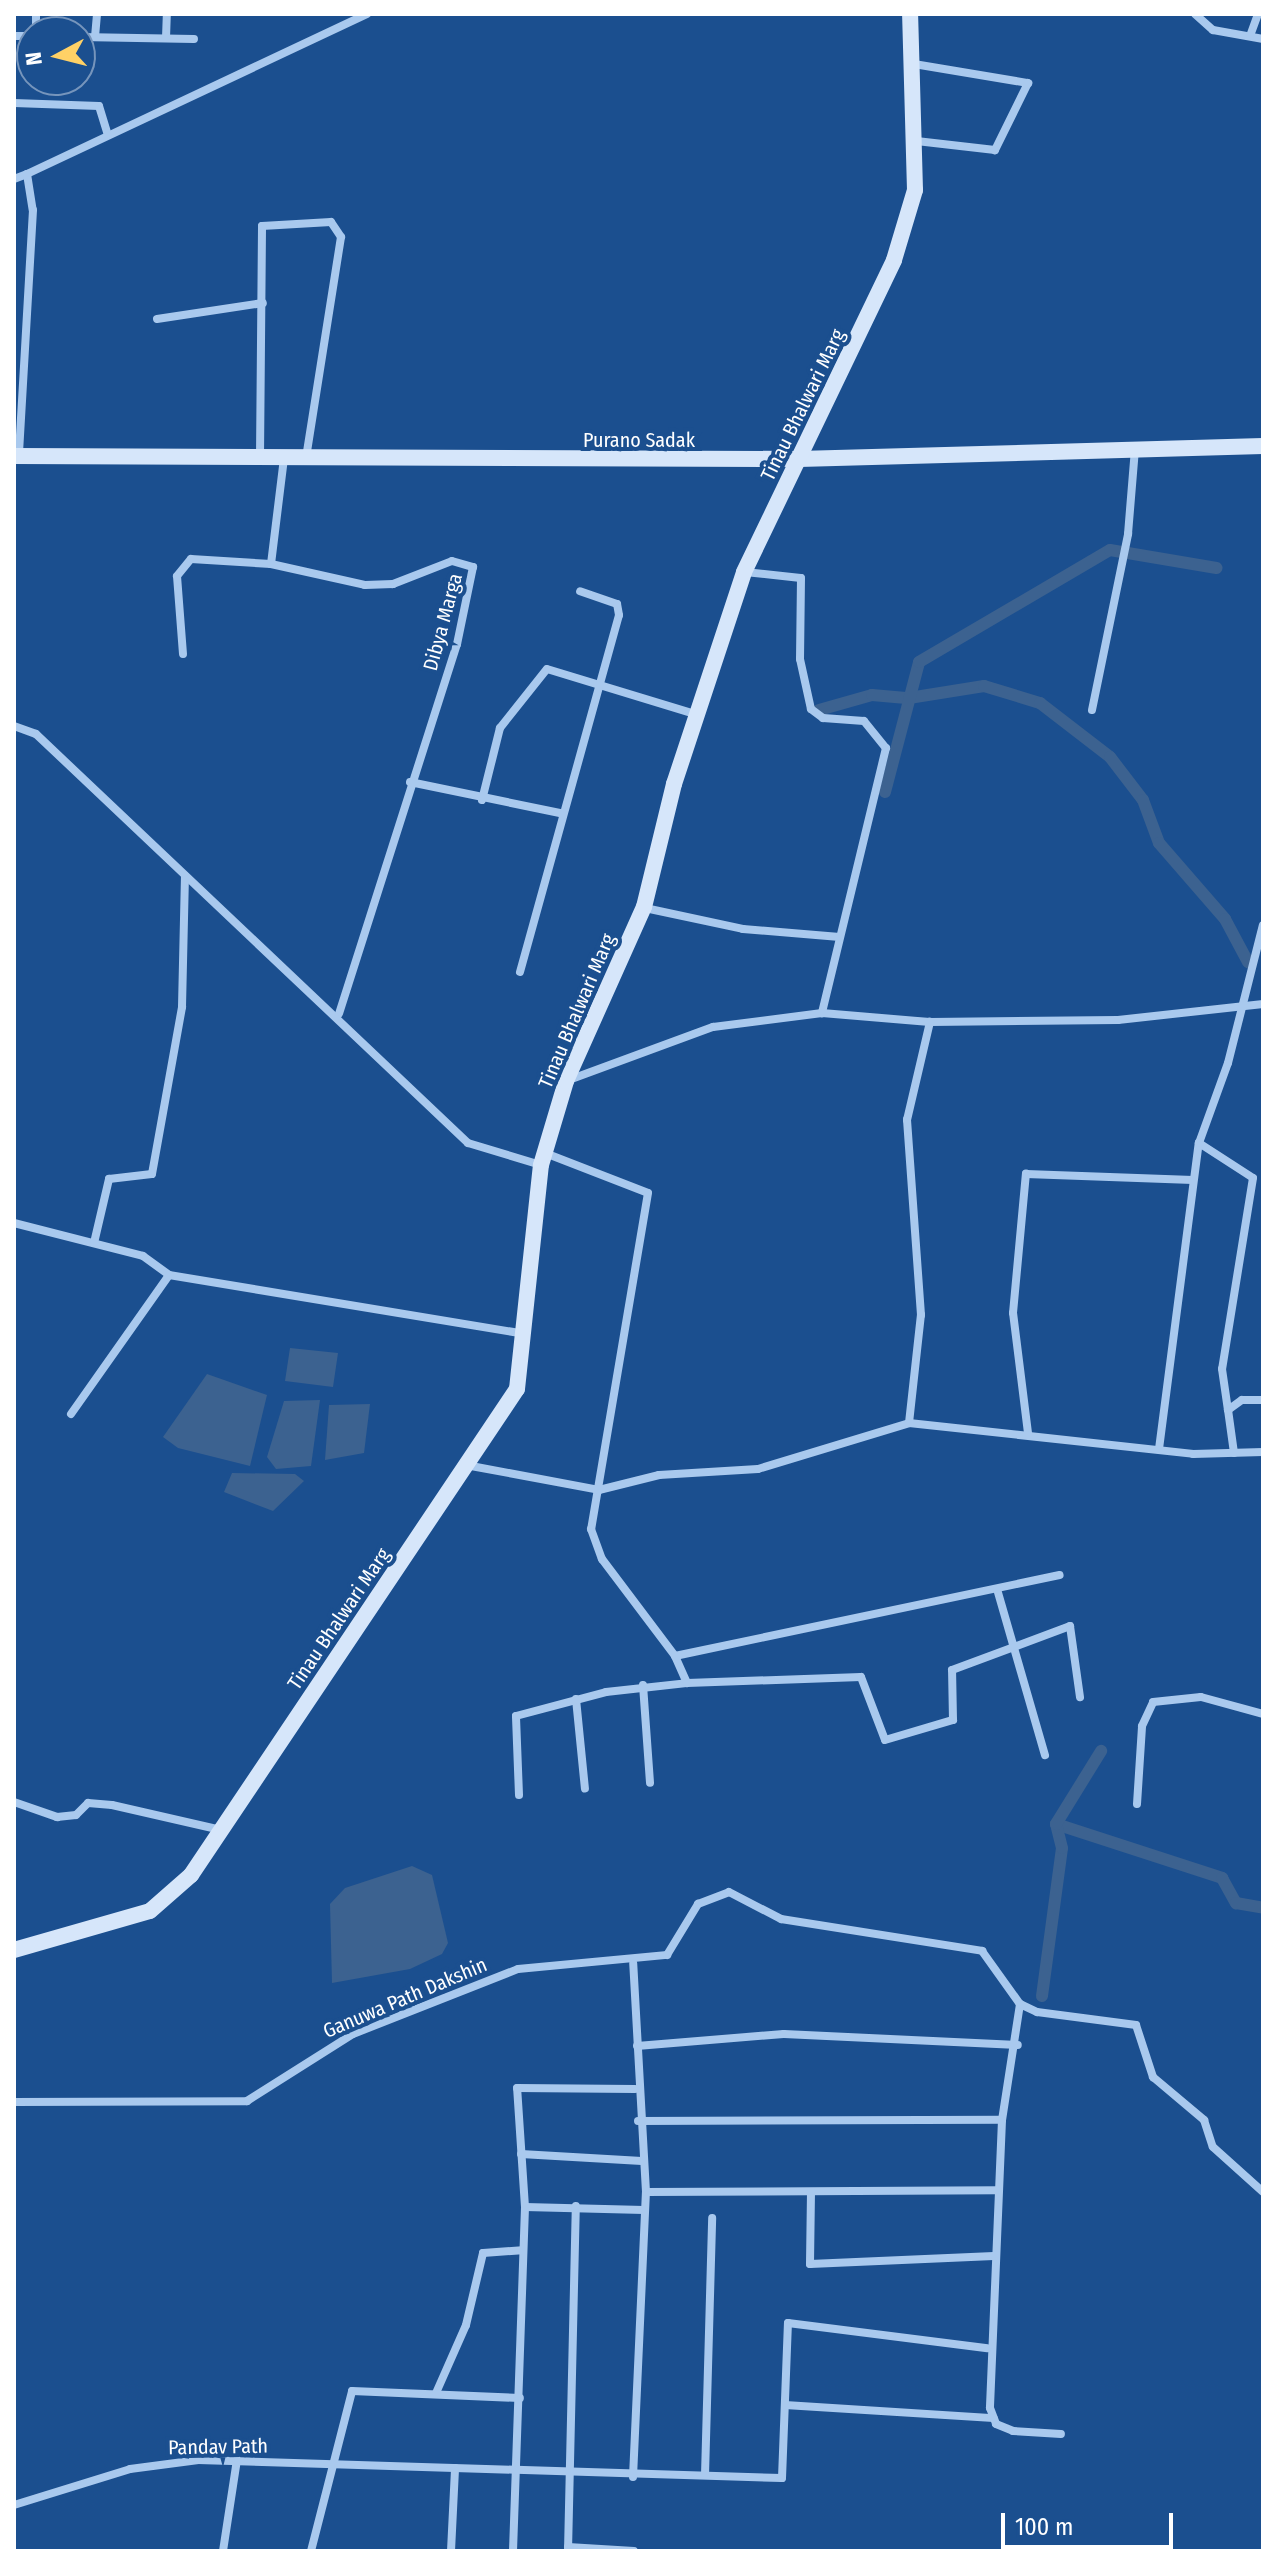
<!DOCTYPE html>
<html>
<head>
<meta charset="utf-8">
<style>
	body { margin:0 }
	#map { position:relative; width:1277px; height:2565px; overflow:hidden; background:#1b4f8f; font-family:"Fira Sans Condensed",sans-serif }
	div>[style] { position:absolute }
	.water>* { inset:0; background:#3c6290 }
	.canal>* { height:12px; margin:-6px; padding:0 6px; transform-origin:6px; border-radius:6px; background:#3c6290 }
	.street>* { height:8px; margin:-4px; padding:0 4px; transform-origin:4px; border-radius:4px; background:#a9c9ee }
	.secondary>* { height:16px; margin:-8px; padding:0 8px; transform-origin:8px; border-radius:8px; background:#d6e6fa }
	span { translate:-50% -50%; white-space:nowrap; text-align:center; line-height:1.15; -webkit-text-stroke:8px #1b4f8f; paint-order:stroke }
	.street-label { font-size:20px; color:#fff }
	.frame { position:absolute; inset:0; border:16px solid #fff; pointer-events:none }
	.north { position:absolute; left:16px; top:16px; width:80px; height:80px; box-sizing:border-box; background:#1b4f8f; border:2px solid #7695bc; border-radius:50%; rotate:263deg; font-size:22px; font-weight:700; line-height:32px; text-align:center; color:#fff }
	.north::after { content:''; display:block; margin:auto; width:28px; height:36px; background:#ffd166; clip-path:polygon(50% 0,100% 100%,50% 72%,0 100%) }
	.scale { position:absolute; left:1001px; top:2513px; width:172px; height:36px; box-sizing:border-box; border:4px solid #fff; border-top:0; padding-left:10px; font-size:24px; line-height:28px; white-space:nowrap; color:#fff; -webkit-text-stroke:6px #1b4f8f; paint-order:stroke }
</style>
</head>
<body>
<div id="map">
	<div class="water">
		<i style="clip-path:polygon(290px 1348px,338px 1353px,333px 1387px,285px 1381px)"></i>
		<i style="clip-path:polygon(207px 1374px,267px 1395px,250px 1466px,178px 1448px,163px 1437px)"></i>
		<i style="clip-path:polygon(320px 1400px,311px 1466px,276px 1469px,267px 1457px,284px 1401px)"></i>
		<i style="clip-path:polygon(370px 1404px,364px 1453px,325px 1460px,329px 1405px)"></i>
		<i style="clip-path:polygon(232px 1473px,295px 1474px,304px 1481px,273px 1511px,224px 1492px)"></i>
		<i style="clip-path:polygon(412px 1866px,432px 1875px,448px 1943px,442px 1954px,410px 1969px,332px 1983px,330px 1904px,345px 1888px)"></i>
	</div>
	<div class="canal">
		<i style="left:819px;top:710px;width:55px;rotate:-15.8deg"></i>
		<i style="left:872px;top:695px;width:37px;rotate:5deg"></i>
		<i style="left:909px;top:698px;width:76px;rotate:-9.1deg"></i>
		<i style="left:984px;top:686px;width:59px;rotate:16.9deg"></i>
		<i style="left:1040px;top:703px;width:88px;rotate:37.6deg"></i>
		<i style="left:1110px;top:757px;width:54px;rotate:52.5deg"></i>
		<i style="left:1143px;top:800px;width:46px;rotate:69.6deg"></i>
		<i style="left:1159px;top:843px;width:101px;rotate:49deg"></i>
		<i style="left:1225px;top:919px;width:49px;rotate:61.9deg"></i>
		<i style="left:885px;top:792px;width:134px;rotate:-75.3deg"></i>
		<i style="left:919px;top:662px;width:221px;rotate:-30.4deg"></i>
		<i style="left:1110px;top:550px;width:108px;rotate:9.6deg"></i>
		<i style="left:1056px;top:1824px;width:175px;rotate:18deg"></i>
		<i style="left:1222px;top:1878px;width:29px;rotate:61deg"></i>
		<i style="left:1236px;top:1903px;width:27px;rotate:10deg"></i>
		<i style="left:1042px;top:1996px;width:149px;rotate:-82.3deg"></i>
		<i style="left:1062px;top:1848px;width:25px;rotate:-104deg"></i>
		<i style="left:1056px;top:1824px;width:86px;rotate:-58.3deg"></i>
	</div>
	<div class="street">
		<i style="left:1195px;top:14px;width:24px;rotate:42deg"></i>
		<i style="left:1213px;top:30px;width:51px;rotate:10.2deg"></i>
		<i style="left:36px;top:32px;width:18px;rotate:-90deg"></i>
		<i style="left:14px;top:36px;width:18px"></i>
		<i style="left:1250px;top:36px;width:23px;rotate:-70deg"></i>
		<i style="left:80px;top:37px;width:114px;rotate:1deg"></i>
		<i style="left:95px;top:37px;width:23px;rotate:-85deg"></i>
		<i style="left:166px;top:38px;width:24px;rotate:-88deg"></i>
		<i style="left:914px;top:64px;width:116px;rotate:9.5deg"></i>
		<i style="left:1028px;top:83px;width:75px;rotate:116.2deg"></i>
		<i style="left:995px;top:150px;width:79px;rotate:-173.4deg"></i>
		<i style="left:14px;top:103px;width:85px;rotate:2deg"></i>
		<i style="left:99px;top:106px;width:30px;rotate:73deg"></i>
		<i style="left:27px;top:174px;width:376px;rotate:-25.2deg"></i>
		<i style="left:14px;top:179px;width:14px;rotate:-21deg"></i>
		<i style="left:27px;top:174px;width:36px;rotate:81deg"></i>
		<i style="left:33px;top:210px;width:246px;rotate:93.3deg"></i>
		<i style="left:157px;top:319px;width:107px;rotate:-8.6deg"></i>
		<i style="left:260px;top:457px;width:231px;rotate:-89.5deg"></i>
		<i style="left:262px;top:226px;width:69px;rotate:-3.3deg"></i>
		<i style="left:331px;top:222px;width:18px;rotate:56deg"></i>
		<i style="left:341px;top:237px;width:225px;rotate:99deg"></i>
		<i style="left:271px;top:564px;width:107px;rotate:-83deg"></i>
		<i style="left:745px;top:572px;width:56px;rotate:6.1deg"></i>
		<i style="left:801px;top:578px;width:81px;rotate:90.7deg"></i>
		<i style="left:800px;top:659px;width:51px;rotate:77.6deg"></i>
		<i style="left:811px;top:709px;width:15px;rotate:37deg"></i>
		<i style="left:823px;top:718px;width:41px;rotate:4.2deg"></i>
		<i style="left:864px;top:721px;width:35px;rotate:51deg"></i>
		<i style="left:886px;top:748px;width:273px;rotate:103.6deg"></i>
		<i style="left:183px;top:654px;width:78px;rotate:-94.4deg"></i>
		<i style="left:177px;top:576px;width:22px;rotate:-51deg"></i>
		<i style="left:191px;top:559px;width:80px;rotate:3.6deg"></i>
		<i style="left:271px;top:564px;width:96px;rotate:12.6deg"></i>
		<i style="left:365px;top:585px;width:28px;rotate:-2deg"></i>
		<i style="left:393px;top:584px;width:63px;rotate:-21.3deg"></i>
		<i style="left:452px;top:561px;width:22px;rotate:16deg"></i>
		<i style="left:473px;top:567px;width:79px;rotate:101.7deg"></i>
		<i style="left:457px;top:644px;width:388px;rotate:107.7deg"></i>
		<i style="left:1092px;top:710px;width:180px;rotate:-78.4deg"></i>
		<i style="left:1128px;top:534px;width:86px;rotate:-85.3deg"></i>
		<i style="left:14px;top:726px;width:23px;rotate:20deg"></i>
		<i style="left:36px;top:734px;width:595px;rotate:43.43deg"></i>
		<i style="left:468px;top:1143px;width:76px;rotate:16.8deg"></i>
		<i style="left:410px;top:782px;width:153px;rotate:11.7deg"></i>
		<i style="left:482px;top:800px;width:74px;rotate:-76deg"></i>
		<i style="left:500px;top:728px;width:75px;rotate:-51.5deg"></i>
		<i style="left:547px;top:669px;width:155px;rotate:16.9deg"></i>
		<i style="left:645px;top:908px;width:100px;rotate:12.1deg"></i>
		<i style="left:743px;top:929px;width:97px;rotate:4.7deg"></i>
		<i style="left:520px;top:972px;width:370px;rotate:-74.5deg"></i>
		<i style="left:619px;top:615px;width:11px;rotate:-100deg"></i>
		<i style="left:617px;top:604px;width:39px;rotate:-161deg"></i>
		<i style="left:566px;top:1081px;width:157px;rotate:-20.2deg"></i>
		<i style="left:713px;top:1027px;width:110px;rotate:-7.3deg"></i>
		<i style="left:822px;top:1013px;width:108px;rotate:4.8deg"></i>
		<i style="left:930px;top:1022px;width:188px;rotate:-0.6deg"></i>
		<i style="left:1118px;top:1020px;width:146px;rotate:-6.3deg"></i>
		<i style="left:1199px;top:1143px;width:64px;rotate:32.9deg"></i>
		<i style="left:1253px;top:1178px;width:193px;rotate:99.2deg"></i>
		<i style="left:1222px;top:1369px;width:41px;rotate:81.7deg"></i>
		<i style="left:545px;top:1153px;width:110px;rotate:21.2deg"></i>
		<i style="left:648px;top:1193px;width:341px;rotate:99.6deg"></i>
		<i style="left:591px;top:1529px;width:32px;rotate:70deg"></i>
		<i style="left:602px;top:1559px;width:121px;rotate:53deg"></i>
		<i style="left:675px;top:1656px;width:393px;rotate:-11.9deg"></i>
		<i style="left:14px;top:1223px;width:133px;rotate:14.3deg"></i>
		<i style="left:143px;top:1256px;width:32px;rotate:36deg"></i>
		<i style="left:169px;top:1275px;width:360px;rotate:9.4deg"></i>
		<i style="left:94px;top:1243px;width:66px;rotate:-76.8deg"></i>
		<i style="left:109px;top:1179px;width:43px;rotate:-6.6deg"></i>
		<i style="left:152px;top:1174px;width:170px;rotate:-79.8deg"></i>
		<i style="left:182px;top:1007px;width:131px;rotate:-88.7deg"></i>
		<i style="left:71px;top:1414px;width:170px;rotate:-54.8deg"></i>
		<i style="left:909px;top:1423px;width:109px;rotate:-83.7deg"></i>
		<i style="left:921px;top:1315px;width:196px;rotate:-94.1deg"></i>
		<i style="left:907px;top:1120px;width:101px;rotate:-76.8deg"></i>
		<i style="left:1028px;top:1433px;width:121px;rotate:-97.1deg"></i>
		<i style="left:1013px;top:1313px;width:140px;rotate:-84.7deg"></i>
		<i style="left:1026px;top:1174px;width:167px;rotate:2.1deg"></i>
		<i style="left:1159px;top:1449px;width:309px;rotate:-82.6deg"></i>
		<i style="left:1199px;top:1143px;width:85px;rotate:-70.1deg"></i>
		<i style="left:1228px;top:1063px;width:142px;rotate:-75.8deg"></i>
		<i style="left:1234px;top:1453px;width:43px;rotate:-97.9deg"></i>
		<i style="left:1228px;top:1410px;width:17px;rotate:-36deg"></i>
		<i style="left:1242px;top:1400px;width:21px"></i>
		<i style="left:471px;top:1466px;width:130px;rotate:10.6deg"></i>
		<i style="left:599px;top:1490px;width:62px;rotate:-14deg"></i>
		<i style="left:659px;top:1475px;width:99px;rotate:-3.5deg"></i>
		<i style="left:758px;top:1469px;width:158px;rotate:-16.9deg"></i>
		<i style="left:909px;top:1423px;width:286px;rotate:6.2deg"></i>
		<i style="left:1193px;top:1454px;width:70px;rotate:-1.6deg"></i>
		<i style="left:997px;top:1589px;width:173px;rotate:73.9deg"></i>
		<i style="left:687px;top:1683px;width:174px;rotate:-2deg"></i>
		<i style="left:861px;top:1677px;width:67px;rotate:69.1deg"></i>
		<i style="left:885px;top:1740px;width:71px;rotate:-16.4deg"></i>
		<i style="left:953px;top:1720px;width:50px;rotate:-91.1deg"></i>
		<i style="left:952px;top:1670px;width:126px;rotate:-20.4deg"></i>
		<i style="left:1070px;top:1626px;width:72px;rotate:82deg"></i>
		<i style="left:643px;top:1685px;width:98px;rotate:85.9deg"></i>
		<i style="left:576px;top:1699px;width:90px;rotate:84.3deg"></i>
		<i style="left:519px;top:1795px;width:79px;rotate:-92.2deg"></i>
		<i style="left:516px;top:1716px;width:93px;rotate:-14.9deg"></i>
		<i style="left:606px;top:1692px;width:81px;rotate:-6.3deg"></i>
		<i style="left:687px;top:1683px;width:30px;rotate:-114deg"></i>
		<i style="left:14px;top:1802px;width:46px;rotate:19.2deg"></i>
		<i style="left:57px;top:1817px;width:19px;rotate:-6deg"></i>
		<i style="left:76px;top:1815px;width:17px;rotate:-45deg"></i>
		<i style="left:88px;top:1803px;width:24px;rotate:5deg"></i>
		<i style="left:112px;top:1805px;width:112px;rotate:12.9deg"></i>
		<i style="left:1137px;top:1804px;width:78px;rotate:-86.3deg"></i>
		<i style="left:1142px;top:1726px;width:26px;rotate:-65deg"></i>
		<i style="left:1153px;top:1702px;width:48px;rotate:-5.9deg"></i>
		<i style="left:1201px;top:1697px;width:64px;rotate:15.3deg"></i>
		<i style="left:1020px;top:2004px;width:117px;rotate:98.8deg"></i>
		<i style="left:1002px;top:2120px;width:288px;rotate:92.4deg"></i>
		<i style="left:990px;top:2408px;width:17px;rotate:69deg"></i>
		<i style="left:996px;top:2424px;width:18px;rotate:22deg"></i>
		<i style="left:1013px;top:2431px;width:48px;rotate:3.6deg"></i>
		<i style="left:637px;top:2046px;width:147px;rotate:-4.7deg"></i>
		<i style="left:784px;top:2034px;width:234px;rotate:2.7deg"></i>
		<i style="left:14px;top:2102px;width:233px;rotate:-0.2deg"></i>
		<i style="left:247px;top:2101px;width:125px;rotate:-32.3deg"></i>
		<i style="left:353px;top:2034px;width:177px;rotate:-21.5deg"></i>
		<i style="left:518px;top:1969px;width:150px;rotate:-5.4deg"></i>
		<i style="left:667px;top:1955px;width:60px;rotate:-58.7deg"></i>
		<i style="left:698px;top:1904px;width:33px;rotate:-21deg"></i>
		<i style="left:729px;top:1892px;width:59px;rotate:27.4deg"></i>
		<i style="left:781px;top:1919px;width:204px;rotate:9deg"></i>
		<i style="left:982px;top:1951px;width:65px;rotate:54.4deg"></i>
		<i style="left:1020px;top:2004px;width:19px;rotate:25deg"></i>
		<i style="left:1037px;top:2012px;width:100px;rotate:7.5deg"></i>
		<i style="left:1136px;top:2025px;width:55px;rotate:71.9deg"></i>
		<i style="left:1153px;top:2077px;width:67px;rotate:40.1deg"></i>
		<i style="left:1204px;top:2120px;width:28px;rotate:72deg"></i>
		<i style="left:1213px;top:2147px;width:67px;rotate:42deg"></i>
		<i style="left:638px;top:2121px;width:364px;rotate:-0.2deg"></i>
		<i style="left:521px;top:2154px;width:121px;rotate:3.3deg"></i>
		<i style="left:646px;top:2192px;width:351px;rotate:-0.3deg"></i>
		<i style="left:811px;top:2192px;width:72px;rotate:90.8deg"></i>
		<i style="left:810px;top:2264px;width:184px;rotate:-2.5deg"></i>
		<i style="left:525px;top:2207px;width:119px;rotate:1.4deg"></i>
		<i style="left:436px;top:2393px;width:74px;rotate:-66.2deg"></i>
		<i style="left:466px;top:2325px;width:74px;rotate:-76.7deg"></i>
		<i style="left:483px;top:2253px;width:39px;rotate:-4deg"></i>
		<i style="left:785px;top:2405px;width:209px;rotate:3.6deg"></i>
		<i style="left:705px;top:2475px;width:257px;rotate:-88.4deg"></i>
		<i style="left:633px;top:2477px;width:285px;rotate:-87.4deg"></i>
		<i style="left:646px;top:2192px;width:229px;rotate:-93.2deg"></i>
		<i style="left:14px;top:2505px;width:121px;rotate:-17.2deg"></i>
		<i style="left:130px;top:2469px;width:69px;rotate:-7.5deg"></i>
		<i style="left:198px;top:2460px;width:584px;rotate:1.77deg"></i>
		<i style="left:782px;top:2478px;width:155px;rotate:-87.8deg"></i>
		<i style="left:788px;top:2323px;width:201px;rotate:7.2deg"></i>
		<i style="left:568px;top:2547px;width:66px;rotate:3.5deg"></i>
		<i style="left:223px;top:2551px;width:92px;rotate:-81.3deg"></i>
		<i style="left:311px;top:2551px;width:165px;rotate:-75.6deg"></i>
		<i style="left:352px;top:2391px;width:168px;rotate:2.4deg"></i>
		<i style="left:451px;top:2551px;width:83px;rotate:-87.2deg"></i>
		<i style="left:513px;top:2551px;width:344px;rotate:-88deg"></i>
		<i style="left:525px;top:2207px;width:119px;rotate:-93.8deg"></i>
		<i style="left:517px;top:2088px;width:118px;rotate:0.5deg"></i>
		<i style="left:568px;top:2551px;width:345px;rotate:-88.7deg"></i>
	</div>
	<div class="secondary">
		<i style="left:14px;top:456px;width:785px;rotate:0.22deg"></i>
		<i style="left:799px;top:459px;width:464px;rotate:-1.6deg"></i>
		<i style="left:14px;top:1950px;width:141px;rotate:-16deg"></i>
		<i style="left:150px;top:1911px;width:55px;rotate:-41.3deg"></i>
		<i style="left:191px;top:1875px;width:585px;rotate:-56.15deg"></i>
		<i style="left:517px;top:1389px;width:225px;rotate:-83.9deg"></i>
		<i style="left:541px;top:1165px;width:88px;rotate:-73.4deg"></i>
		<i style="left:566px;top:1081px;width:191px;rotate:-65.9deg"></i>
		<i style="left:644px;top:907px;width:127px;rotate:-76.3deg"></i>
		<i style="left:674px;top:784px;width:223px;rotate:-71.7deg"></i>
		<i style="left:744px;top:572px;width:346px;rotate:-64.3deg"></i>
		<i style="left:894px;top:260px;width:73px;rotate:-73.3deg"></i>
		<i style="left:915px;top:190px;width:176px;rotate:-91.6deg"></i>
	</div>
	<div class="street-label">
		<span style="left:803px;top:405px;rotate:-64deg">Tinau Bhalwari Marg</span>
		<span style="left:639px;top:440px">Purano Sadak</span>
		<span style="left:443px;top:622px;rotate:-75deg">Dibya Marga</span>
		<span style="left:577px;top:1011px;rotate:-67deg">Tinau Bhalwari Marg</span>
		<span style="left:339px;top:1619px;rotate:-56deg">Tinau Bhalwari Marg</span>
		<span style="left:405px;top:1998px;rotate:-23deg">Ganuwa Path Dakshin</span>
		<span style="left:218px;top:2447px;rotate:-1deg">Pandav Path</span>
	</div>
	<div class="frame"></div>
	<div class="north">N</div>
	<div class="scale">100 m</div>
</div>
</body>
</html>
